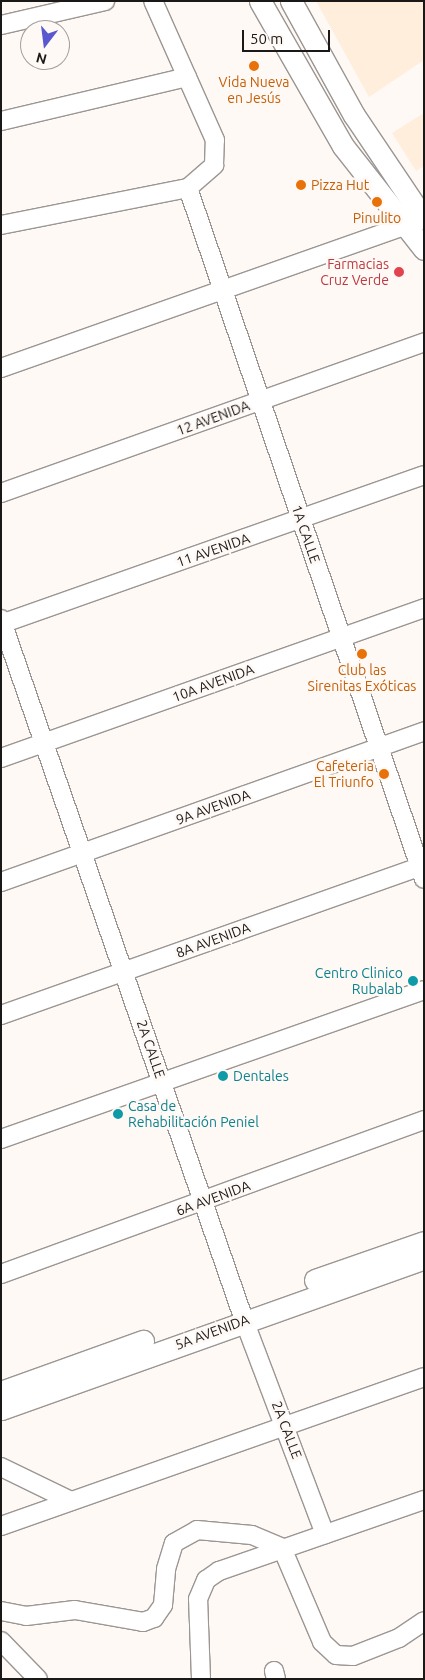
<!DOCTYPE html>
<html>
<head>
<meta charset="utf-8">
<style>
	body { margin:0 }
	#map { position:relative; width:425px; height:1680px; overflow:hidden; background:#fff9f6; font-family:Ubuntu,sans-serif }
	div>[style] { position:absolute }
	.commercial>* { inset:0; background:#feeedb }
	.roads { filter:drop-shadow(1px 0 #9b9693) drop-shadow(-1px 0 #9b9693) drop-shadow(0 1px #9b9693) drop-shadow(0 -1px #9b9693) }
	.minor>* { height:18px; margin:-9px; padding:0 9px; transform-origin:9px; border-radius:9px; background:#fff }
	.major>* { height:21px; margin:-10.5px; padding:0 10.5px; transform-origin:10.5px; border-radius:10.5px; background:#fff }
	.dots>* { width:14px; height:14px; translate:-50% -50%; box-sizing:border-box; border:2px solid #fff9f6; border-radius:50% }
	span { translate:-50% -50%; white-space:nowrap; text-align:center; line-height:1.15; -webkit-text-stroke:5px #fff9f6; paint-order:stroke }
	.food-label { font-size:14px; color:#c56008 }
	.left { translate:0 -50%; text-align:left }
	.right { translate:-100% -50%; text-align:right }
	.health-label { font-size:14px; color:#be3a42 }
	.street-label { font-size:14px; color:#1b1918 }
	.culture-label { font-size:14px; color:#0d838f }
	.frame { position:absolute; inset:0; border:2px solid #1b1918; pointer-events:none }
	.north { position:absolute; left:20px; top:20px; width:50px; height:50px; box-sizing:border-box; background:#fff9f6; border:1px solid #a49f9d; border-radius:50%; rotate:195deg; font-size:14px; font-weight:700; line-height:20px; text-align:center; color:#1b1918 }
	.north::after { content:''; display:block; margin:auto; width:18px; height:22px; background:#5a58cf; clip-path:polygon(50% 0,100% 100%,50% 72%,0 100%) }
	.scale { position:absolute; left:242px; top:30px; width:88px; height:22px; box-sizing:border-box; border:2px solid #1b1918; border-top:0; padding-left:6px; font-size:15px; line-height:18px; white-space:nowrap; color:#1b1918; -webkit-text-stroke:4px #fff9f6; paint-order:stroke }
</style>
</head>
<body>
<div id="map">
	<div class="commercial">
		<i style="clip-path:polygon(316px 1px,424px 1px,424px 60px,369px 97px)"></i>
		<i style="clip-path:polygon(424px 113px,424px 166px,416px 171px,392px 133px)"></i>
	</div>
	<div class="roads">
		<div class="minor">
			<i style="left:1px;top:25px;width:107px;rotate:-13deg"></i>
			<i style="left:1px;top:121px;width:191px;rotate:-13.3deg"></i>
			<i style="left:188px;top:188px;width:730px;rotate:71.14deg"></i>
			<i style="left:1px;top:225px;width:191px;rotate:-11.2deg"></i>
			<i style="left:188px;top:188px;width:35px;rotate:-41deg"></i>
			<i style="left:214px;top:165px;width:25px;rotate:-88deg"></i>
			<i style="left:215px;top:140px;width:152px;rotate:-114deg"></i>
			<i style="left:1px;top:368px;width:428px;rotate:-19.4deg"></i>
			<i style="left:1px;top:493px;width:449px;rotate:-19.6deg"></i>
			<i style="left:1px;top:619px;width:742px;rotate:70.88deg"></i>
			<i style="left:244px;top:1320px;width:229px;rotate:69.3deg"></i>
			<i style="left:1px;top:624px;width:448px;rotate:-19.4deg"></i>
			<i style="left:1px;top:758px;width:449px;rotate:-19.5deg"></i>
			<i style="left:1px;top:882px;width:449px;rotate:-19.6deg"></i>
			<i style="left:1px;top:1015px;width:449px;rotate:-19.5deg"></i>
			<i style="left:1px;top:1139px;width:448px;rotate:-19.4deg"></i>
			<i style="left:1px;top:1274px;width:450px;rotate:-20deg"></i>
			<i style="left:1px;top:1467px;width:78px;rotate:25.9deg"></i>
			<i style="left:1px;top:1526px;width:448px;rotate:-19.4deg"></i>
			<i style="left:282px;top:1548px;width:102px;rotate:66.9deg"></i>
			<i style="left:322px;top:1642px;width:19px;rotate:43deg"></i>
			<i style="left:336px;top:1655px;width:17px;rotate:3deg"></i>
			<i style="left:353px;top:1656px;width:49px;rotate:-21.4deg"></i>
			<i style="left:399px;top:1638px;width:30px;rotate:-34deg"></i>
			<i style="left:1px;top:1611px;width:25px;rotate:11deg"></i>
			<i style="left:26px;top:1616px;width:49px;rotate:-7deg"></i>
			<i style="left:75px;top:1610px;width:69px;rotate:10deg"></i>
			<i style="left:143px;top:1622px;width:12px;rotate:-20deg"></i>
			<i style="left:154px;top:1618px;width:16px;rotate:-55deg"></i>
			<i style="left:163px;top:1605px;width:36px;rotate:-85deg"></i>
			<i style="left:166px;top:1569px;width:27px;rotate:-73deg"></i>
			<i style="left:174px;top:1543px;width:26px;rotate:-29deg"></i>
			<i style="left:197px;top:1530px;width:55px;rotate:5.2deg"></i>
			<i style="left:252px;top:1535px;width:33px;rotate:23deg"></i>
			<i style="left:1px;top:1641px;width:53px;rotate:45.8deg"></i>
			<i style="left:274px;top:1671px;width:8px;rotate:76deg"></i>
			<i style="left:201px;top:1679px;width:80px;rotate:-92.1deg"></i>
			<i style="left:198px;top:1599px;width:21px;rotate:-67deg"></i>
			<i style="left:206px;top:1580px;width:16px;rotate:-35deg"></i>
			<i style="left:219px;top:1571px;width:217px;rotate:-19.1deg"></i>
		</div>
		<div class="major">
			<i style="left:260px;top:1px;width:167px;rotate:60.2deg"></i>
			<i style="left:343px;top:146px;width:131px;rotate:51.8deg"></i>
			<i style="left:291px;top:1px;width:130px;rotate:61.1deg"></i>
			<i style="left:354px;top:115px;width:125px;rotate:56.1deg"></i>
			<i style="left:315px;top:1280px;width:115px;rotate:-19.2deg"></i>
			<i style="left:1px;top:1392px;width:151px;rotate:-19.8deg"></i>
			<i style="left:1px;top:1409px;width:449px;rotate:-19.6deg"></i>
		</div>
	</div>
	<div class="dots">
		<i style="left:254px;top:66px;background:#e8710a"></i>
		<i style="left:301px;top:185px;background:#e8710a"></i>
		<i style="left:377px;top:202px;background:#e8710a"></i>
		<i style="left:399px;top:272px;background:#e0444e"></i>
		<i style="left:362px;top:654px;background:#e8710a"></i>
		<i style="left:384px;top:774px;background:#e8710a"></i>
		<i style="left:413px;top:981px;background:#0f9aa8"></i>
		<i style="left:223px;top:1076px;background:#0f9aa8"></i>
		<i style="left:118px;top:1114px;background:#0f9aa8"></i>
	</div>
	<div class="food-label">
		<span style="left:254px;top:90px">Vida Nueva<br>en Jesús</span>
		<span class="left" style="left:311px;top:185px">Pizza Hut</span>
		<span style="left:377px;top:218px">Pinulito</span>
		<span style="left:362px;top:678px">Club las<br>Sirenitas Exóticas</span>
		<span class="right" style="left:374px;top:774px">Cafeteria<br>El Triunfo</span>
	</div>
	<div class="health-label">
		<span class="right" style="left:389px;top:272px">Farmacias<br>Cruz Verde</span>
	</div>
	<div class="street-label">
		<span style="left:213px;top:418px;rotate:-20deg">12 AVENIDA</span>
		<span style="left:306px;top:534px;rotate:71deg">1A CALLE</span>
		<span style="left:213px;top:550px;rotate:-19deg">11 AVENIDA</span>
		<span style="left:213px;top:683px;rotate:-20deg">10A AVENIDA</span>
		<span style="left:213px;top:807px;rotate:-20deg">9A AVENIDA</span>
		<span style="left:213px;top:940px;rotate:-20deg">8A AVENIDA</span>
		<span style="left:151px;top:1049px;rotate:71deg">2A CALLE</span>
		<span style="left:213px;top:1198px;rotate:-20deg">6A AVENIDA</span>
		<span style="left:212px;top:1332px;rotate:-20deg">5A AVENIDA</span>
		<span style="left:287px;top:1430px;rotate:69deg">2A CALLE</span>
	</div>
	<div class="culture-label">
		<span class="right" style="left:403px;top:981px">Centro Clinico<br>Rubalab</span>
		<span class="left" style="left:233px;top:1076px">Dentales</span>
		<span class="left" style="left:128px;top:1114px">Casa de<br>Rehabilitación Peniel</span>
	</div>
	<div class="frame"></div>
	<div class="north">N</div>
	<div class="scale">50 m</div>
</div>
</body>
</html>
